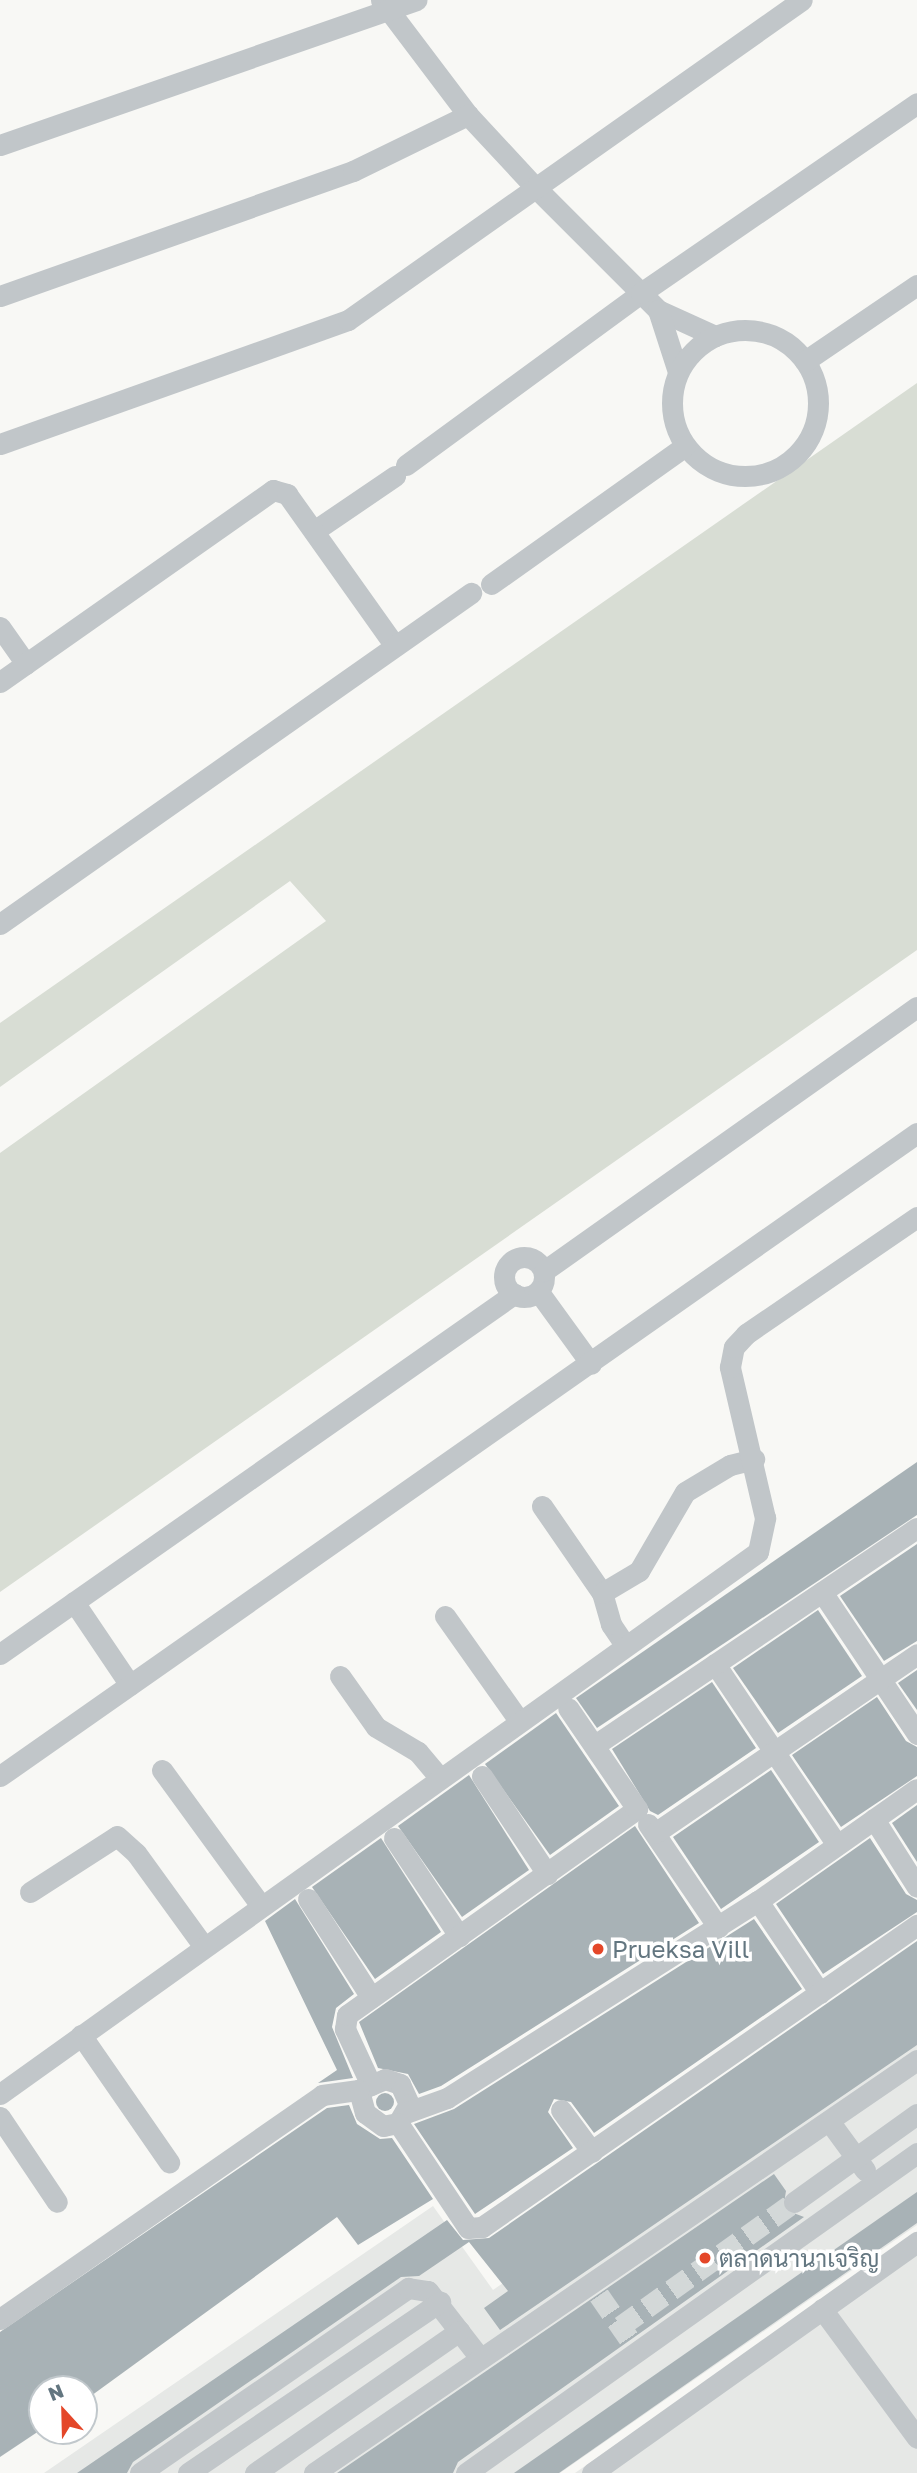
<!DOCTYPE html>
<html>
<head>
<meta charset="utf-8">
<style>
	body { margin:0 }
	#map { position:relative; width:917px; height:2473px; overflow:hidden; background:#f8f8f5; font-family:"Golos Text",Sarabun,sans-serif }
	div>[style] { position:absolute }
	.built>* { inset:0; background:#e6e8e6 }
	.green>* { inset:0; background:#d8ddd4 }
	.building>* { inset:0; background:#a8b2b6 }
	.round { border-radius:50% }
	.minor-tunnel>* { height:21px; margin-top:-10.5px; transform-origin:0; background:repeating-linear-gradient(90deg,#d3d8d8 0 21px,transparent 0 31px) }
	.minor>* { height:21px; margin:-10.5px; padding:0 10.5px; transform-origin:10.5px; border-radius:10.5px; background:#c1c6c9 }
	.minor>.ring { margin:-10.5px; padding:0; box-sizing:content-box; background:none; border:21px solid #c1c6c9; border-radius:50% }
	.dots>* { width:19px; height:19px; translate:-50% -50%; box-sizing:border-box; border:4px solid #fff; border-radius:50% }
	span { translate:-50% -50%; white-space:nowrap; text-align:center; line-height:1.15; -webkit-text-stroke:7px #fff; paint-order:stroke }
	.poi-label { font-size:24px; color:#637680 }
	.left { translate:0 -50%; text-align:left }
	.north { position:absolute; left:28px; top:2375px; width:70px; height:70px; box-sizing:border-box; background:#fff; border:2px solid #c1c8cc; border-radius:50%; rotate:338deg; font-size:19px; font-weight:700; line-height:28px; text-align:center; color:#637680 }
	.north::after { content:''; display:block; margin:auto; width:24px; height:32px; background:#e44729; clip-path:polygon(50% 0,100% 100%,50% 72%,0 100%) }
</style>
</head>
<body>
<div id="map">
	<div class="built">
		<i style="clip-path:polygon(917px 1994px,917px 2225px,560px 2473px,44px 2473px,433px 2206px,493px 2290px)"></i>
		<i style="clip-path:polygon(917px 2235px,917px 2473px,575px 2473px)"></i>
	</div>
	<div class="green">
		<i style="clip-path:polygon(917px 383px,917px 950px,0 1592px,0 1153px,326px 921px,290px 881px,0 1087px,0 1023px)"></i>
	</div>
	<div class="building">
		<i style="clip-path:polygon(917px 1462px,917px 1515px,597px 1728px,576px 1698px)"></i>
		<i style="clip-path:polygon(917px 1544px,917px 1641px,884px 1661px,840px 1596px)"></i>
		<i style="clip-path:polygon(818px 1610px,862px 1676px,778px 1733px,733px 1668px)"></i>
		<i style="clip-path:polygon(917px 1670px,917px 1710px,898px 1683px)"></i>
		<i style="clip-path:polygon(712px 1682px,756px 1748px,658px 1815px,650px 1811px,612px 1749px)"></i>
		<i style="clip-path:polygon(877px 1697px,906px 1741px,917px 1747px,917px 1776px,841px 1827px,792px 1755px)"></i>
		<i style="clip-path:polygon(556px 1713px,619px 1806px,550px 1855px,485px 1764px)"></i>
		<i style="clip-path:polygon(771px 1770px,819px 1842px,721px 1909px,673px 1837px)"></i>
		<i style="clip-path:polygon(469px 1775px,529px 1870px,462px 1917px,398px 1826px)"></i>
		<i style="clip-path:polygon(917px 1805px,917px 1862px,892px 1823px)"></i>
		<i style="clip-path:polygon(635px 1826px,699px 1923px,441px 2086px,419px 2094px,408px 2074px,378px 2068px,359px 2022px)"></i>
		<i style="clip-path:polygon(381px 1838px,441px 1932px,375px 1979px,312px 1887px)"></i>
		<i style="clip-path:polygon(870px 1838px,906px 1894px,917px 1900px,917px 1912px,823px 1974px,776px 1904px)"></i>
		<i style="clip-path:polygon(295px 1899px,354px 1994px,336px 2008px,332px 2027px,353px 2078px,318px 2083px,337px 2070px,265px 1921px)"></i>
		<i style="clip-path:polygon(754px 1919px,802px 1989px,594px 2133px,571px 2102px,554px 2099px,548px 2112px,573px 2148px,475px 2214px,414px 2124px,454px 2109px)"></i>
		<i style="clip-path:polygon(917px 1941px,917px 2045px,500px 2330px,484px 2308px,508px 2291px,469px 2242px,419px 2276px,401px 2277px,133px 2462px,127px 2473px,77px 2473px,447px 2220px,463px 2240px,489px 2238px)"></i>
		<i class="round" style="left:376px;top:2093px;width:18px;height:18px"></i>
		<i style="clip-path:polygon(349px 2105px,357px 2124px,380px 2139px,392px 2138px,433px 2199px,358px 2245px,337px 2217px,84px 2401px,84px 2389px,42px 2389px,42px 2429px,0 2457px,0 2332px,327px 2108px)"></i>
		<i style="clip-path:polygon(774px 2174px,786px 2191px,783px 2209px,804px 2217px,458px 2462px,453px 2473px,337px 2473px)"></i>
		<i style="clip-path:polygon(917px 2192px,917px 2223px,559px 2473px,514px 2473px)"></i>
	</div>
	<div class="minor-tunnel">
		<i style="left:599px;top:2295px;width:63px;rotate:55.3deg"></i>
		<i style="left:621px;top:2326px;width:213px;rotate:-35.6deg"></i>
	</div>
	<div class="minor">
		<i style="left:381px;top:0;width:144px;rotate:52.9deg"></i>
		<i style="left:468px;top:115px;width:98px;rotate:47.1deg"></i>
		<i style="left:535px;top:187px;width:174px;rotate:45deg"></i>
		<i style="left:658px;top:310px;width:63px;rotate:24.5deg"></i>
		<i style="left:0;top:145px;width:441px;rotate:-19.2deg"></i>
		<i style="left:0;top:296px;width:374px;rotate:-19.5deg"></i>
		<i style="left:353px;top:171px;width:128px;rotate:-26deg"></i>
		<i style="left:658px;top:310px;width:65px;rotate:72.1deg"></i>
		<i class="ring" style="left:672px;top:330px;width:125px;height:125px"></i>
		<i style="left:805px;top:361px;width:135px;rotate:-34.2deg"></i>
		<i style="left:0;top:444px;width:369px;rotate:-19.6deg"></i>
		<i style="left:348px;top:320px;width:555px;rotate:-35.18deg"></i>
		<i style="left:406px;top:465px;width:291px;rotate:-36.2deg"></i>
		<i style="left:641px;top:293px;width:335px;rotate:-34.5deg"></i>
		<i style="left:314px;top:531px;width:98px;rotate:-34.2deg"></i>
		<i style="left:491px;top:584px;width:238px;rotate:-35.4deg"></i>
		<i style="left:0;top:627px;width:45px;rotate:54.9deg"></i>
		<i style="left:0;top:682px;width:334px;rotate:-35.1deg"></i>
		<i style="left:273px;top:490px;width:15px;rotate:16deg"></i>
		<i style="left:287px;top:494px;width:186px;rotate:54.6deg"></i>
		<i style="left:0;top:924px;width:576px;rotate:-35.1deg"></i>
		<i class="ring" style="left:504px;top:1257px;width:19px;height:19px"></i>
		<i style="left:544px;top:1271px;width:457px;rotate:-35.3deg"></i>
		<i style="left:538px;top:1291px;width:90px;rotate:54deg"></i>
		<i style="left:542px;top:1506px;width:106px;rotate:55.4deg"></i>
		<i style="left:822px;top:1592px;width:171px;rotate:56.2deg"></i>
		<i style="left:74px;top:1602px;width:100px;rotate:56deg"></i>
		<i style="left:445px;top:1616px;width:126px;rotate:54.7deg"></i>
		<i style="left:625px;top:1645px;width:25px;rotate:-124deg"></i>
		<i style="left:611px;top:1624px;width:32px;rotate:-106deg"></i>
		<i style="left:602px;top:1593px;width:43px;rotate:-30.7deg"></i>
		<i style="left:639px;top:1571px;width:91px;rotate:-59.8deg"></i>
		<i style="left:685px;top:1492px;width:52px;rotate:-31deg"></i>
		<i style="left:730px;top:1465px;width:25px;rotate:-14deg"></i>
		<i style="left:0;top:1654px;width:628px;rotate:-35.01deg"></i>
		<i style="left:715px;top:1664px;width:218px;rotate:56deg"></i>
		<i style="left:340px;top:1676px;width:62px;rotate:54.8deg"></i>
		<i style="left:376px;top:1727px;width:49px;rotate:30.8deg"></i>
		<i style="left:418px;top:1752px;width:33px;rotate:50deg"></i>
		<i style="left:595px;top:1745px;width:388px;rotate:-34deg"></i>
		<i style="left:162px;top:1770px;width:168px;rotate:53.9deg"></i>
		<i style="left:0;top:1776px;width:1120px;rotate:-35.04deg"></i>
		<i style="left:482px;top:1776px;width:118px;rotate:56.4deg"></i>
		<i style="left:874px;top:1819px;width:80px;rotate:57.7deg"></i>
		<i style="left:648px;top:1824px;width:125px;rotate:55.8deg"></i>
		<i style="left:655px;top:1833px;width:317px;rotate:-34.3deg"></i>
		<i style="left:394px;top:1838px;width:118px;rotate:56.4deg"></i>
		<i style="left:30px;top:1892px;width:103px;rotate:-32.8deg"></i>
		<i style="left:117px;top:1836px;width:25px;rotate:42deg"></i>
		<i style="left:136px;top:1853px;width:116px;rotate:54.1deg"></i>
		<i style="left:308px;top:1899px;width:117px;rotate:57.3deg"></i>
		<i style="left:758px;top:1901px;width:111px;rotate:56deg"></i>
		<i style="left:81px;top:2035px;width:155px;rotate:55.3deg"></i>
		<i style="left:385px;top:2079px;width:16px;rotate:18deg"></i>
		<i style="left:400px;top:2084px;width:22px;rotate:66deg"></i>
		<i style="left:409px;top:2104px;width:22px;rotate:120deg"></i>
		<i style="left:398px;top:2123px;width:15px;rotate:169deg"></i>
		<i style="left:383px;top:2126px;width:22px;rotate:-144deg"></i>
		<i style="left:365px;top:2113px;width:24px;rotate:-105deg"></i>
		<i style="left:359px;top:2090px;width:28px;rotate:-23deg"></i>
		<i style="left:371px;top:2085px;width:62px;rotate:-114.9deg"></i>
		<i style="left:345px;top:2029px;width:14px;rotate:-82deg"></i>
		<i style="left:347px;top:2015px;width:356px;rotate:-35.4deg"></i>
		<i style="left:637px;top:1809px;width:122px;rotate:-124.3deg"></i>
		<i style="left:0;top:2094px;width:932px;rotate:-35.57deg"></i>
		<i style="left:758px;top:1552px;width:35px;rotate:-78deg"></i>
		<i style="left:765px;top:1518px;width:155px;rotate:-103.1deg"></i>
		<i style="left:730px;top:1367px;width:20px;rotate:-79deg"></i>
		<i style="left:734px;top:1347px;width:18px;rotate:-47deg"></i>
		<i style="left:746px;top:1334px;width:207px;rotate:-34.4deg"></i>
		<i style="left:561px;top:2110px;width:52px;rotate:53.6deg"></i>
		<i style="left:408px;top:2112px;width:41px;rotate:-19.7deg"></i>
		<i style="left:447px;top:2098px;width:368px;rotate:-32.4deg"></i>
		<i style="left:758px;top:1901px;width:194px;rotate:-35.2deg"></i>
		<i style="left:0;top:2117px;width:102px;rotate:56.2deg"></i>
		<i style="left:829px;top:2121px;width:61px;rotate:53.7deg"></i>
		<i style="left:398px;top:2123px;width:126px;rotate:56.3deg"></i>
		<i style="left:468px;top:2228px;width:14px;rotate:-4deg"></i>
		<i style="left:482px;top:2227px;width:530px;rotate:-34.77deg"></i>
		<i style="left:794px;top:2202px;width:151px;rotate:-35.6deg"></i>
		<i style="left:822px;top:2309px;width:160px;rotate:53.6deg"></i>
		<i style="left:0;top:2319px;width:392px;rotate:-34.8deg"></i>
		<i style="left:322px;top:2095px;width:37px;rotate:-8deg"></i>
		<i style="left:140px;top:2473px;width:326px;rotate:-34.6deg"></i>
		<i style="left:408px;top:2288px;width:20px;rotate:9deg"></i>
		<i style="left:428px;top:2291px;width:85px;rotate:52.2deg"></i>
		<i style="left:188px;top:2473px;width:305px;rotate:-34.2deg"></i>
		<i style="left:255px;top:2473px;width:249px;rotate:-34.8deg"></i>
		<i style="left:314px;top:2473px;width:731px;rotate:-34.41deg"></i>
		<i style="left:466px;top:2473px;width:553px;rotate:-35.36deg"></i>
		<i style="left:592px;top:2473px;width:399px;rotate:-35.4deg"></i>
	</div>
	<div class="dots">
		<i style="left:598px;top:1949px;background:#e44729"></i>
		<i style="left:705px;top:2258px;background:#e44729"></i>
	</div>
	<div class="poi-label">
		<span class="left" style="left:612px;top:1949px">Prueksa Vill</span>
		<span class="left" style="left:719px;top:2258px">ตลาดนานาเจริญ</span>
	</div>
	<div class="north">N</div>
</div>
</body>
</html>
